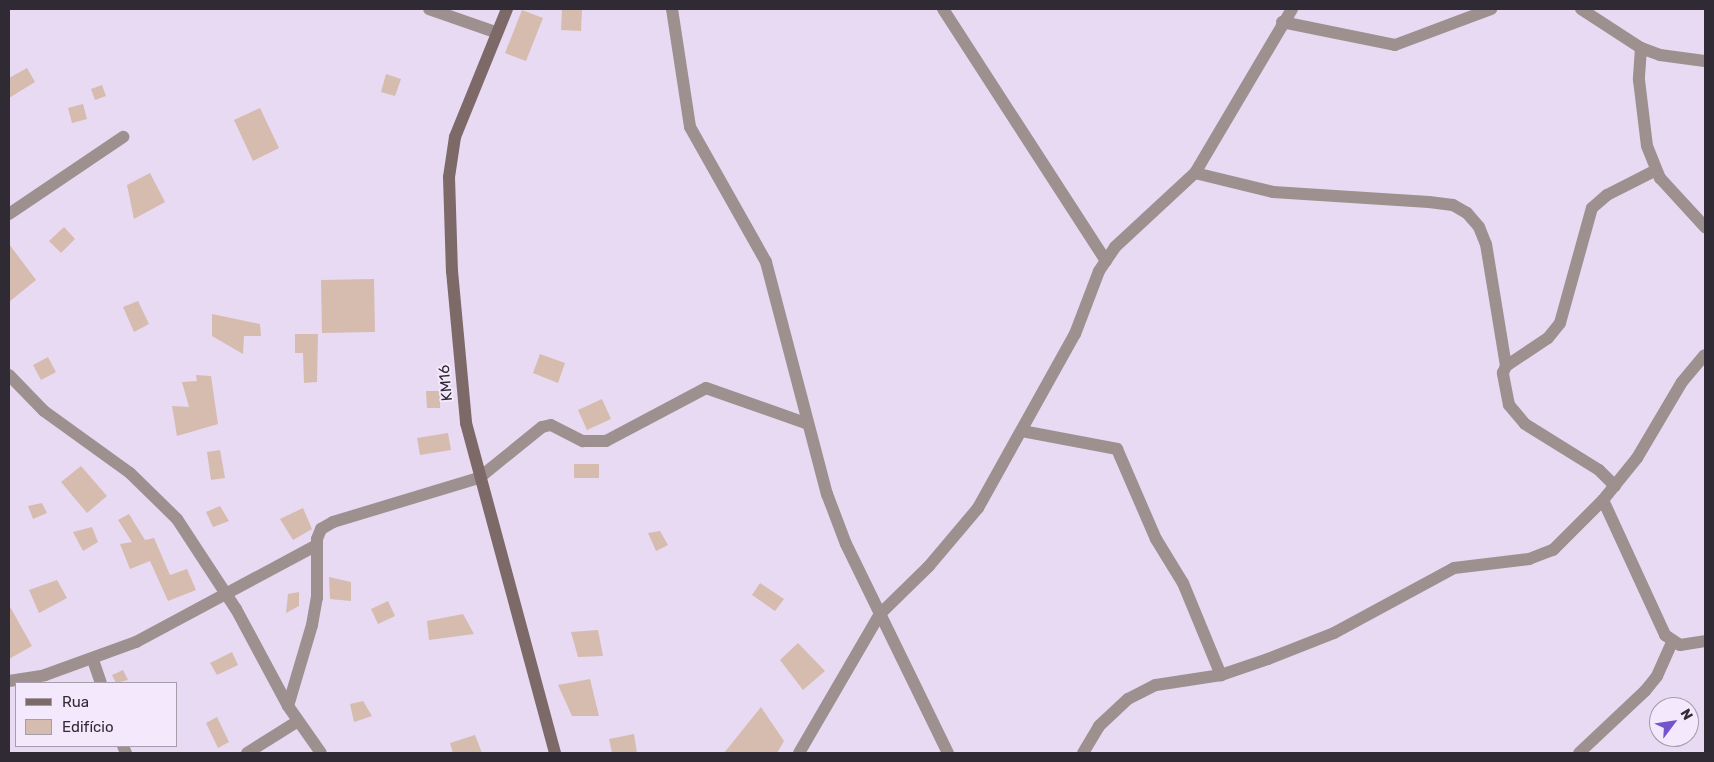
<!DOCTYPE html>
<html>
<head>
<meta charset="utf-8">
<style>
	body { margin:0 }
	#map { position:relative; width:1714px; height:762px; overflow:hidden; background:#e8daf2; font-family:Rubik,sans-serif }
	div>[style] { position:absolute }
	.building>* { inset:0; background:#d6bbaf }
	.street>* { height:12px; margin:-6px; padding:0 6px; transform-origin:6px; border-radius:6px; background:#9d908f }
	.secondary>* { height:12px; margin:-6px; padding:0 6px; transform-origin:6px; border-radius:6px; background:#7c6968 }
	span { translate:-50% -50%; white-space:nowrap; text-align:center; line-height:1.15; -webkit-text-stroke:4px #f4e8fc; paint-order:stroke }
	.street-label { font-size:15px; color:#2f2a33 }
	.frame { position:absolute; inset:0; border:10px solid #2f2a33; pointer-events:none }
	.legend { position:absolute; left:15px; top:682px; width:162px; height:65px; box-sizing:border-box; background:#f4e8fc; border:1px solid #a59cac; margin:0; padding:6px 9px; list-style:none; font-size:15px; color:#2f2a33 }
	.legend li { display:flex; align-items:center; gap:10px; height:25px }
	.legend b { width:25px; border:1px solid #a59cac }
	.north { position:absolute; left:1649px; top:697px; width:50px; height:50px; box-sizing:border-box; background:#f4e8fc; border:1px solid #a59cac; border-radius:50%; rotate:59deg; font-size:14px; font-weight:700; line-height:20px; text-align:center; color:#2f2a33 }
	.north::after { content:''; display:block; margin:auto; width:18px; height:22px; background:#7453cd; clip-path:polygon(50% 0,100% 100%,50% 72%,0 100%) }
</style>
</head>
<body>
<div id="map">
	<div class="building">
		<i style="clip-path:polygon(562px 9px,582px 9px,581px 31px,561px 30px)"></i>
		<i style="clip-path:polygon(522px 10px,543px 18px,526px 61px,505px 53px)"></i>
		<i style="clip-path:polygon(27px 68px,35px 82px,9px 98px,9px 78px)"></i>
		<i style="clip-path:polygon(386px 74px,401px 79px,395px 96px,381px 92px)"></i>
		<i style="clip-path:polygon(102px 85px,106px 96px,95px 100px,91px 89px)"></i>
		<i style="clip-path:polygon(83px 104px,87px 119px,72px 123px,68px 108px)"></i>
		<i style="clip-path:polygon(260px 108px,279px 148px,253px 161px,234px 120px)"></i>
		<i style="clip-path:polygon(150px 173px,165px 202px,134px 219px,127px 185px)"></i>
		<i style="clip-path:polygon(64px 227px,75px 239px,61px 253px,49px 241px)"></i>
		<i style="clip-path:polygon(9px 244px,36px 280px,9px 302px)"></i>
		<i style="clip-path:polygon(374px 279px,375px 332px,322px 333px,321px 280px)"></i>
		<i style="clip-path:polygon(138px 301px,149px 324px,134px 332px,123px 307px)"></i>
		<i style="clip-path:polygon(212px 314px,260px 324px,261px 336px,244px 336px,243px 354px,212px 336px)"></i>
		<i style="clip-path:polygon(295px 334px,318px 334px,317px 382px,304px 383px,303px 353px,295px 353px)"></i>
		<i style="clip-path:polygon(540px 354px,565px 363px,558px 383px,533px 373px)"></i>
		<i style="clip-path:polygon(48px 357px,56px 372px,41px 380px,33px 365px)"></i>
		<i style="clip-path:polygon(196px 375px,211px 376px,218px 424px,177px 436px,172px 406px,189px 407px,182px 382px,197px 381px)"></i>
		<i style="clip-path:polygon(426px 391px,440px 391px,440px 408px,427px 408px)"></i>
		<i style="clip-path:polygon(602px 399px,611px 419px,587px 430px,578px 410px)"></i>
		<i style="clip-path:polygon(448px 433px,451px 450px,420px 455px,417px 438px)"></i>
		<i style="clip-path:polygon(220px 450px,225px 478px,211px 480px,207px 452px)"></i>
		<i style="clip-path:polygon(574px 464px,599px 464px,599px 478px,574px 478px)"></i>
		<i style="clip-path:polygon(81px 466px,107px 496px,87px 513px,61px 482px)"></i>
		<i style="clip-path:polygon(42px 503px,47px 513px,33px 519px,28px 506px)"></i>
		<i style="clip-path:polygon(220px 506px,229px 521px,213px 527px,206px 512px)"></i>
		<i style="clip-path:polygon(303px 508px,312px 529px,293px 540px,280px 519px)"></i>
		<i style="clip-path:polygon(129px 514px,145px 540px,154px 538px,170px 575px,187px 569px,196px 590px,168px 601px,150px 561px,130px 569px,120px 544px,132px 542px,118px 520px)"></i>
		<i style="clip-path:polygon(92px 527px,98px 542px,83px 551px,73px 532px)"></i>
		<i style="clip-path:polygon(660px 531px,668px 545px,656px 551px,648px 533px)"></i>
		<i style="clip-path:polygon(329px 577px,351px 582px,351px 601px,330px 599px)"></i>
		<i style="clip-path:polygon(57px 580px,67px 598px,39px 613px,29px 590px)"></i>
		<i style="clip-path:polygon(760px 583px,784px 599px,775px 611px,752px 595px)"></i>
		<i style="clip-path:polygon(299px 592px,299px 606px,286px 613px,288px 594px)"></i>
		<i style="clip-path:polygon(388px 601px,395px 616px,378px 624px,371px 609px)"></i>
		<i style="clip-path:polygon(9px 605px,32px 646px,9px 659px)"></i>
		<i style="clip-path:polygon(463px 614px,474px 634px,429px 640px,427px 621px)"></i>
		<i style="clip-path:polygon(598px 630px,603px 656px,578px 657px,571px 632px)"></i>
		<i style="clip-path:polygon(798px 643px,825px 671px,803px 690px,780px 660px)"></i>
		<i style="clip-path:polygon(232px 652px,238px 665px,217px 675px,210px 663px)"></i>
		<i style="clip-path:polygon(123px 670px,128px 680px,116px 683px,112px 675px)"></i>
		<i style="clip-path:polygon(590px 679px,599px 716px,572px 716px,558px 685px)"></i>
		<i style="clip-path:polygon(363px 701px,372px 716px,354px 722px,350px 704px)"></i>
		<i style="clip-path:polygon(761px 707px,784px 741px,777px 753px,724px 753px)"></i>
		<i style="clip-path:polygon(217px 717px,229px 742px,218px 748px,206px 723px)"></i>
		<i style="clip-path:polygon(634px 734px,637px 753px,612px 753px,609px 739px)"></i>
		<i style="clip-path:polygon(475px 735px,482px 753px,453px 753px,450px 743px)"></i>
	</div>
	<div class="street">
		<i style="left:429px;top:9px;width:70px;rotate:19.2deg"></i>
		<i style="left:672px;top:9px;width:119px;rotate:81.3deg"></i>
		<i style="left:690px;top:127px;width:155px;rotate:60.6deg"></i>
		<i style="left:766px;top:262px;width:240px;rotate:75.3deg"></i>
		<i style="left:827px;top:494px;width:53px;rotate:69.2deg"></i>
		<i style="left:846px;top:544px;width:233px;rotate:64deg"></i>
		<i style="left:943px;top:9px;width:300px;rotate:57.1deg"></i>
		<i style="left:1581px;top:9px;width:72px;rotate:33deg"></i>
		<i style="left:1641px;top:48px;width:20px;rotate:20deg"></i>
		<i style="left:1660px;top:55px;width:45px;rotate:7.6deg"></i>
		<i style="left:1282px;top:22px;width:115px;rotate:11.5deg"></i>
		<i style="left:1395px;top:45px;width:103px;rotate:-20.6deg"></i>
		<i style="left:1641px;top:48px;width:32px;rotate:94deg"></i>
		<i style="left:1639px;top:80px;width:66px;rotate:83.1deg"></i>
		<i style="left:1647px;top:146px;width:35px;rotate:68deg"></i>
		<i style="left:1660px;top:178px;width:67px;rotate:47.4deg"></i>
		<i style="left:1195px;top:173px;width:80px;rotate:13.7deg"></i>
		<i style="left:1273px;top:192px;width:156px;rotate:3.7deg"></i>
		<i style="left:1429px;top:202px;width:24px;rotate:7deg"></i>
		<i style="left:1453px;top:205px;width:16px;rotate:30deg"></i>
		<i style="left:1467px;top:213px;width:18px;rotate:49deg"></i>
		<i style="left:1479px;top:227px;width:18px;rotate:68deg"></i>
		<i style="left:1486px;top:244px;width:124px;rotate:80.7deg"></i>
		<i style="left:9px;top:214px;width:138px;rotate:-34deg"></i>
		<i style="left:9px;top:375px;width:50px;rotate:45.8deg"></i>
		<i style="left:44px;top:411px;width:106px;rotate:35.8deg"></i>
		<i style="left:130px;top:473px;width:66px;rotate:44.4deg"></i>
		<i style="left:177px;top:519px;width:108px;rotate:56.8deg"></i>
		<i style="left:236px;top:609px;width:110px;rotate:61.8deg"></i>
		<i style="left:288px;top:706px;width:57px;rotate:54.9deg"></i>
		<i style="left:1022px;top:431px;width:97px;rotate:10.7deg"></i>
		<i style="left:1117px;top:449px;width:98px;rotate:66.6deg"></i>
		<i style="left:1156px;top:539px;width:52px;rotate:58.5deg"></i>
		<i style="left:1183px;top:583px;width:100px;rotate:67.6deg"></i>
		<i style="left:1615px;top:486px;width:23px;rotate:-135deg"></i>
		<i style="left:1599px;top:470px;width:87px;rotate:-148.1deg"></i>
		<i style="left:1525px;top:424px;width:25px;rotate:-130deg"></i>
		<i style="left:1509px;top:405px;width:33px;rotate:-101deg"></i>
		<i style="left:1503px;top:373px;width:8px;rotate:-67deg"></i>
		<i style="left:1506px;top:366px;width:50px;rotate:-33.7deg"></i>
		<i style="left:1548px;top:338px;width:19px;rotate:-51deg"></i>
		<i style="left:1560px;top:323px;width:119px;rotate:-74.5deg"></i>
		<i style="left:1592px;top:208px;width:20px;rotate:-41deg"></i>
		<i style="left:1607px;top:195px;width:55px;rotate:-27deg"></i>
		<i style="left:1603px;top:500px;width:149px;rotate:65.3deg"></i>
		<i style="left:1665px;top:635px;width:18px;rotate:34deg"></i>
		<i style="left:1680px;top:645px;width:25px;rotate:-9deg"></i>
		<i style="left:93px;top:660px;width:24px;rotate:71deg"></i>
		<i style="left:9px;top:681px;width:36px;rotate:-9deg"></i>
		<i style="left:45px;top:675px;width:97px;rotate:-19.9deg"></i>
		<i style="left:136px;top:642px;width:205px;rotate:-28.2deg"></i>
		<i style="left:288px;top:706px;width:84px;rotate:-73.5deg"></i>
		<i style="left:312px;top:625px;width:27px;rotate:-80deg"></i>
		<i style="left:317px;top:598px;width:59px;rotate:-90deg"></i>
		<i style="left:317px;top:539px;width:11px;rotate:-68deg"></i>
		<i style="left:321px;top:529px;width:14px;rotate:-30deg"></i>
		<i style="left:333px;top:522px;width:152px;rotate:-16.8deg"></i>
		<i style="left:479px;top:478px;width:81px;rotate:-39deg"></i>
		<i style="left:542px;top:427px;width:9px;rotate:-13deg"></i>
		<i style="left:551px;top:425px;width:36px;rotate:27deg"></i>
		<i style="left:583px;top:441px;width:23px"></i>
		<i style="left:606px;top:441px;width:113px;rotate:-27.9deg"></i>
		<i style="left:706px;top:388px;width:108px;rotate:19.4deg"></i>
		<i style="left:123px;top:746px;width:8px;rotate:67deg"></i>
		<i style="left:247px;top:753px;width:60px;rotate:-32.1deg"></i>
		<i style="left:799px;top:753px;width:161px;rotate:-59.8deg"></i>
		<i style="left:880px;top:614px;width:69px;rotate:-44.4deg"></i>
		<i style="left:929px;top:566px;width:76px;rotate:-49.8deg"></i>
		<i style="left:978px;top:508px;width:199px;rotate:-60.9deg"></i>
		<i style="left:1075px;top:334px;width:67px;rotate:-69.1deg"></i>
		<i style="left:1099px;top:271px;width:29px;rotate:-56deg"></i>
		<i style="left:1115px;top:247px;width:109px;rotate:-42.8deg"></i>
		<i style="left:1195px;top:173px;width:191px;rotate:-59.4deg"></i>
		<i style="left:1083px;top:753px;width:31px;rotate:-59deg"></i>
		<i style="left:1099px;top:726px;width:40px;rotate:-43deg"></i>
		<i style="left:1128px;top:699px;width:31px;rotate:-27deg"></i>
		<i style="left:1156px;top:685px;width:66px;rotate:-8.7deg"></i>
		<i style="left:1221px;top:675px;width:50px;rotate:-18.8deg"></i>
		<i style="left:1268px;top:659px;width:71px;rotate:-21.5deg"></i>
		<i style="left:1334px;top:633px;width:136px;rotate:-28.4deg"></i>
		<i style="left:1454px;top:568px;width:76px;rotate:-6.8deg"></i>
		<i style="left:1529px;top:559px;width:26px;rotate:-21deg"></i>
		<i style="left:1553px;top:550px;width:71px;rotate:-45deg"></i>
		<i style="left:1603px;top:500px;width:54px;rotate:-51deg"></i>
		<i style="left:1637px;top:458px;width:88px;rotate:-59.4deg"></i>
		<i style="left:1682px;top:382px;width:35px;rotate:-50deg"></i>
		<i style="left:1579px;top:753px;width:91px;rotate:-43.2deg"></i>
		<i style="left:1645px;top:691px;width:19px;rotate:-51deg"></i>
		<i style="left:1657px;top:676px;width:37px;rotate:-66deg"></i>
	</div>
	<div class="secondary">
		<i style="left:507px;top:9px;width:138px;rotate:112.1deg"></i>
		<i style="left:455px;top:137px;width:40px;rotate:98.5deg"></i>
		<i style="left:449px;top:177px;width:94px;rotate:88.2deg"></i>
		<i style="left:452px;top:271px;width:153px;rotate:84.7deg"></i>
		<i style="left:466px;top:423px;width:342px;rotate:74.9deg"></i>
	</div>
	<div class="street-label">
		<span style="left:446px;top:383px;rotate:-95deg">KM16</span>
	</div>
	<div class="frame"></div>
	<ul class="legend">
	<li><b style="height:6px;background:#7c6968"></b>Rua</li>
	<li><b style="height:14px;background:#d6bbaf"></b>Edifício</li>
	</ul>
	<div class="north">N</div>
</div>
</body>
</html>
